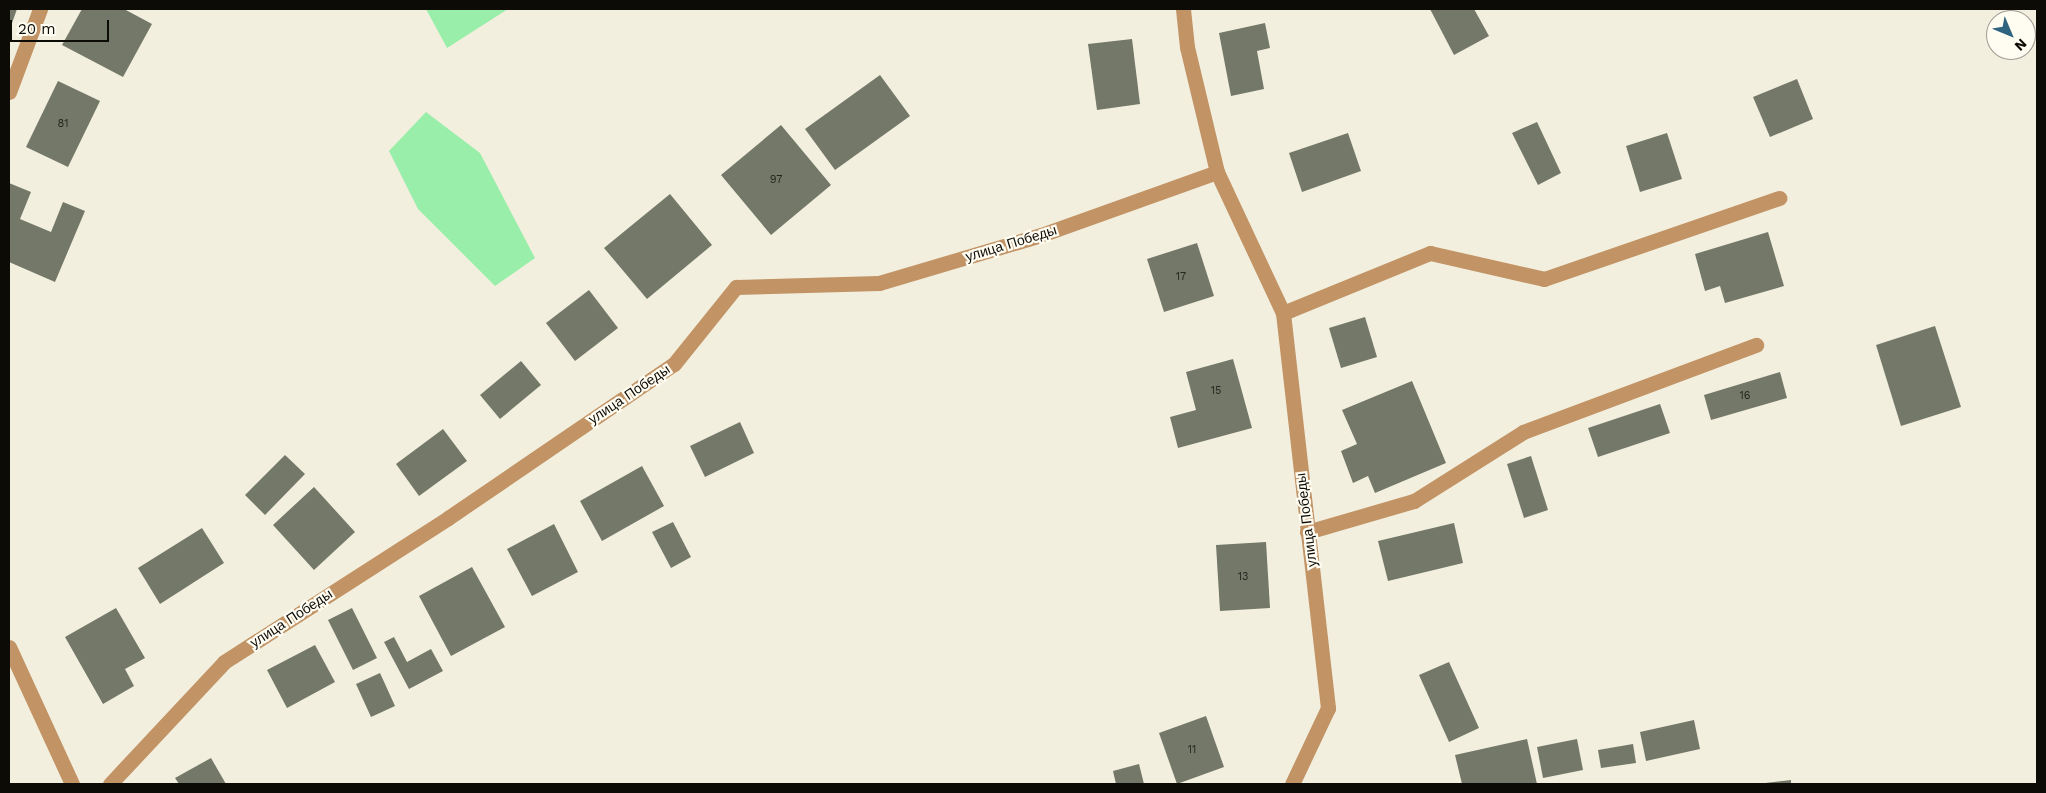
<!DOCTYPE html>
<html>
<head>
<meta charset="utf-8">
<style>
	body { margin:0 }
	#map { position:relative; width:2046px; height:793px; overflow:hidden; background:#f3efde; font-family:"Work Sans",sans-serif }
	div>[style] { position:absolute }
	.water>* { inset:0; background:#99efaa }
	.building>* { inset:0; background:#737869 }
	.street>* { height:15px; margin:-7.5px; padding:0 7.5px; transform-origin:7.5px; border-radius:7.5px; background:#c19365 }
	span { translate:-50% -50%; white-space:nowrap; text-align:center; line-height:1.15; -webkit-text-stroke:4.5px #fffcf2; paint-order:stroke }
	.number-label { font-size:11px; color:#26261f }
	.number-label span { -webkit-text-stroke-width:0 }
	.street-label { font-size:14px; color:#0d0b06 }
	.frame { position:absolute; inset:0; border:10px solid #0d0b06; pointer-events:none }
	.north { position:absolute; left:1986px; top:10px; width:50px; height:50px; box-sizing:border-box; background:#fffcf2; border:1px solid #9e9c94; border-radius:50%; rotate:135deg; font-size:14px; font-weight:700; line-height:20px; text-align:center; color:#0d0b06 }
	.north::after { content:''; display:block; margin:auto; width:18px; height:22px; background:#2e6480; clip-path:polygon(50% 0,100% 100%,50% 72%,0 100%) }
	.scale { position:absolute; left:10px; top:20px; width:99px; height:22px; box-sizing:border-box; border:2px solid #0d0b06; border-top:0; padding-left:6px; font-size:15px; line-height:18px; white-space:nowrap; color:#0d0b06; -webkit-text-stroke:4px #fffcf2; paint-order:stroke }
</style>
</head>
<body>
<div id="map">
	<div class="water">
		<i style="clip-path:polygon(426px 9px,508px 9px,447px 48px)"></i>
		<i style="clip-path:polygon(426px 112px,480px 153px,535px 258px,495px 286px,418px 209px,389px 151px)"></i>
	</div>
	<div class="building">
		<i style="clip-path:polygon(9px 9px,17px 9px,11px 26px,9px 25px)"></i>
		<i style="clip-path:polygon(82px 9px,124px 9px,152px 24px,123px 77px,62px 45px)"></i>
		<i style="clip-path:polygon(1430px 9px,1474px 9px,1489px 36px,1454px 55px)"></i>
		<i style="clip-path:polygon(1265px 23px,1270px 48px,1257px 51px,1264px 89px,1231px 96px,1219px 33px)"></i>
		<i style="clip-path:polygon(1132px 39px,1140px 104px,1097px 110px,1088px 44px)"></i>
		<i style="clip-path:polygon(880px 75px,910px 116px,835px 170px,805px 129px)"></i>
		<i style="clip-path:polygon(1797px 79px,1813px 119px,1770px 137px,1753px 97px)"></i>
		<i style="clip-path:polygon(58px 81px,100px 101px,68px 167px,26px 147px)"></i>
		<i style="clip-path:polygon(1537px 122px,1561px 173px,1538px 185px,1512px 133px)"></i>
		<i style="clip-path:polygon(781px 125px,831px 185px,771px 235px,721px 175px)"></i>
		<i style="clip-path:polygon(1348px 133px,1361px 171px,1302px 192px,1289px 153px)"></i>
		<i style="clip-path:polygon(1667px 133px,1682px 179px,1640px 192px,1626px 146px)"></i>
		<i style="clip-path:polygon(9px 183px,31px 192px,20px 219px,51px 232px,63px 202px,85px 211px,55px 282px,9px 262px)"></i>
		<i style="clip-path:polygon(670px 194px,712px 245px,647px 299px,604px 248px)"></i>
		<i style="clip-path:polygon(1768px 232px,1784px 286px,1725px 303px,1720px 286px,1705px 291px,1695px 254px)"></i>
		<i style="clip-path:polygon(1197px 243px,1214px 296px,1164px 312px,1147px 259px)"></i>
		<i style="clip-path:polygon(589px 290px,618px 328px,575px 361px,546px 323px)"></i>
		<i style="clip-path:polygon(1365px 317px,1377px 357px,1341px 368px,1329px 328px)"></i>
		<i style="clip-path:polygon(1935px 326px,1961px 407px,1901px 426px,1876px 345px)"></i>
		<i style="clip-path:polygon(1233px 359px,1252px 428px,1178px 448px,1170px 417px,1196px 410px,1186px 372px)"></i>
		<i style="clip-path:polygon(521px 361px,541px 385px,500px 419px,480px 395px)"></i>
		<i style="clip-path:polygon(1780px 372px,1787px 398px,1711px 420px,1704px 395px)"></i>
		<i style="clip-path:polygon(1412px 381px,1446px 463px,1375px 493px,1368px 476px,1353px 483px,1341px 451px,1357px 444px,1342px 410px)"></i>
		<i style="clip-path:polygon(1660px 404px,1670px 433px,1598px 457px,1588px 428px)"></i>
		<i style="clip-path:polygon(740px 422px,754px 453px,705px 477px,690px 446px)"></i>
		<i style="clip-path:polygon(443px 429px,467px 461px,419px 496px,396px 464px)"></i>
		<i style="clip-path:polygon(285px 455px,305px 474px,265px 515px,245px 495px)"></i>
		<i style="clip-path:polygon(1531px 456px,1548px 510px,1524px 518px,1507px 464px)"></i>
		<i style="clip-path:polygon(642px 466px,664px 506px,602px 541px,580px 501px)"></i>
		<i style="clip-path:polygon(314px 487px,355px 532px,314px 570px,273px 525px)"></i>
		<i style="clip-path:polygon(673px 522px,691px 557px,671px 568px,652px 532px)"></i>
		<i style="clip-path:polygon(1454px 523px,1463px 563px,1388px 581px,1378px 541px)"></i>
		<i style="clip-path:polygon(554px 524px,578px 572px,532px 596px,507px 549px)"></i>
		<i style="clip-path:polygon(202px 528px,224px 563px,160px 604px,138px 568px)"></i>
		<i style="clip-path:polygon(1266px 542px,1270px 608px,1220px 611px,1216px 545px)"></i>
		<i style="clip-path:polygon(472px 567px,505px 627px,451px 656px,419px 596px)"></i>
		<i style="clip-path:polygon(116px 608px,145px 658px,125px 669px,134px 686px,103px 704px,65px 637px)"></i>
		<i style="clip-path:polygon(352px 608px,377px 658px,353px 670px,328px 620px)"></i>
		<i style="clip-path:polygon(394px 637px,407px 662px,431px 649px,443px 671px,409px 689px,384px 642px)"></i>
		<i style="clip-path:polygon(315px 645px,335px 682px,287px 708px,267px 670px)"></i>
		<i style="clip-path:polygon(1449px 662px,1479px 728px,1449px 742px,1419px 675px)"></i>
		<i style="clip-path:polygon(380px 673px,395px 706px,371px 717px,356px 684px)"></i>
		<i style="clip-path:polygon(1206px 716px,1224px 767px,1177px 784px,1159px 733px)"></i>
		<i style="clip-path:polygon(1694px 720px,1700px 749px,1646px 761px,1640px 732px)"></i>
		<i style="clip-path:polygon(1527px 739px,1537px 784px,1462px 784px,1455px 755px)"></i>
		<i style="clip-path:polygon(1577px 739px,1583px 770px,1543px 778px,1537px 747px)"></i>
		<i style="clip-path:polygon(1633px 744px,1636px 763px,1601px 768px,1598px 750px)"></i>
		<i style="clip-path:polygon(211px 758px,226px 784px,179px 784px,175px 778px)"></i>
		<i style="clip-path:polygon(1139px 764px,1144px 784px,1116px 784px,1113px 771px)"></i>
		<i style="clip-path:polygon(1791px 780px,1791px 784px,1765px 784px,1765px 783px)"></i>
	</div>
	<div class="street">
		<i style="left:1183px;top:9px;width:38px;rotate:84deg"></i>
		<i style="left:1187px;top:47px;width:129px;rotate:76.5deg"></i>
		<i style="left:1217px;top:172px;width:156px;rotate:64.9deg"></i>
		<i style="left:1283px;top:313px;width:398px;rotate:83.5deg"></i>
		<i style="left:1328px;top:708px;width:84px;rotate:115.3deg"></i>
		<i style="left:9px;top:92px;width:89px;rotate:-69.5deg"></i>
		<i style="left:1283px;top:313px;width:159px;rotate:-22.2deg"></i>
		<i style="left:1430px;top:253px;width:117px;rotate:12.8deg"></i>
		<i style="left:1544px;top:279px;width:249px;rotate:-19deg"></i>
		<i style="left:1307px;top:532px;width:111px;rotate:-16.2deg"></i>
		<i style="left:1414px;top:501px;width:129px;rotate:-32.3deg"></i>
		<i style="left:1523px;top:432px;width:249px;rotate:-20.5deg"></i>
		<i style="left:9px;top:647px;width:151px;rotate:65.3deg"></i>
		<i style="left:110px;top:784px;width:167px;rotate:-46.9deg"></i>
		<i style="left:224px;top:662px;width:266px;rotate:-32.7deg"></i>
		<i style="left:448px;top:518px;width:273px;rotate:-34.3deg"></i>
		<i style="left:674px;top:364px;width:99px;rotate:-51.2deg"></i>
		<i style="left:736px;top:287px;width:143px;rotate:-1.6deg"></i>
		<i style="left:879px;top:283px;width:169px;rotate:-16.5deg"></i>
		<i style="left:1041px;top:235px;width:187px;rotate:-19.7deg"></i>
	</div>
	<div class="number-label">
		<span style="left:63px;top:124px">81</span>
		<span style="left:776px;top:180px">97</span>
		<span style="left:1181px;top:277px">17</span>
		<span style="left:1216px;top:391px">15</span>
		<span style="left:1745px;top:396px">16</span>
		<span style="left:1243px;top:577px">13</span>
		<span style="left:1192px;top:750px">11</span>
	</div>
	<div class="street-label">
		<span style="left:1011px;top:243px;rotate:-17deg">улица Победы</span>
		<span style="left:629px;top:394px;rotate:-34deg">улица Победы</span>
		<span style="left:1306px;top:520px;rotate:-97deg">улица Победы</span>
		<span style="left:291px;top:618px;rotate:-33deg">улица Победы</span>
	</div>
	<div class="frame"></div>
	<div class="north">N</div>
	<div class="scale">20 m</div>
</div>
</body>
</html>
